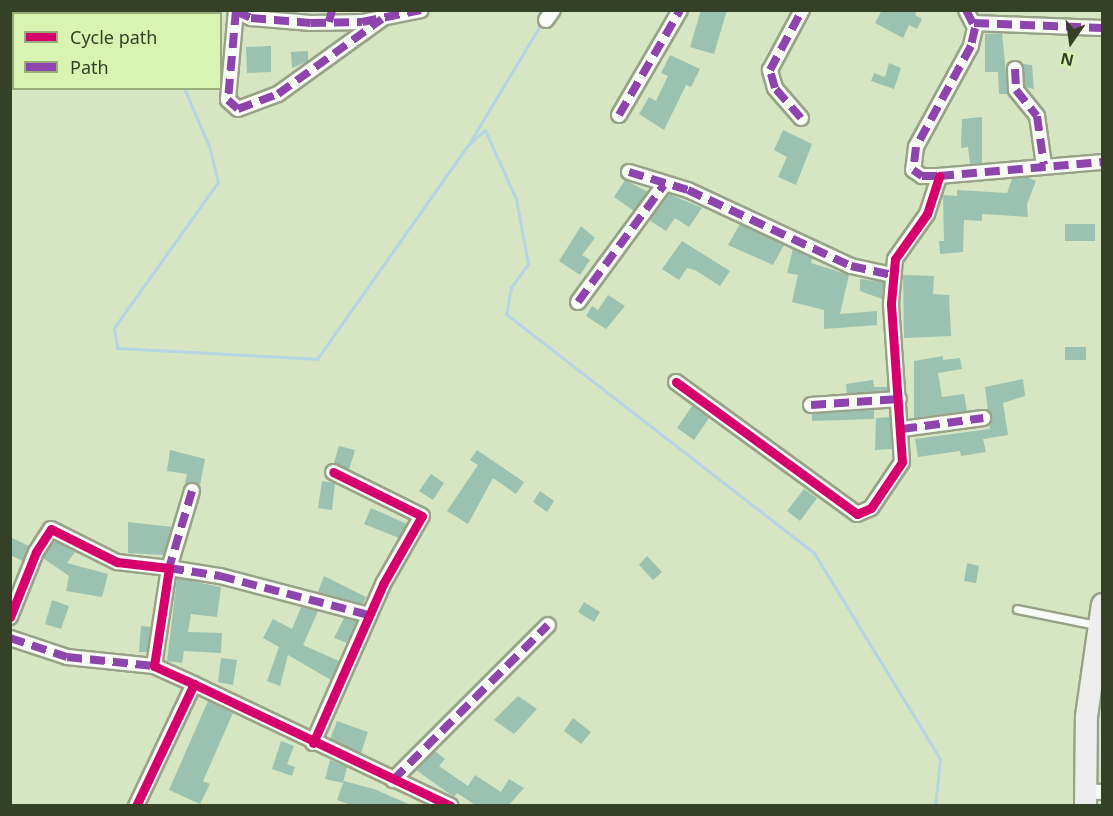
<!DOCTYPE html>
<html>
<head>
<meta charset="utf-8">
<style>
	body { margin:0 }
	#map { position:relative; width:1113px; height:816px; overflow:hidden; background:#d6e5c2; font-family:"Noto Sans",sans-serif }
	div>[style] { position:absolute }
	.stream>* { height:3px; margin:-1.5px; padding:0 1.5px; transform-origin:1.5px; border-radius:1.5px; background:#b5d4e4 }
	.building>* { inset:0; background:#9bc2b0 }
	.roads { filter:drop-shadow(2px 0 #97a287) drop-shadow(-2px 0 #97a287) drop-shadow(0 2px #97a287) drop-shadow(0 -2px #97a287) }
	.service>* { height:7px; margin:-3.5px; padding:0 3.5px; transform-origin:3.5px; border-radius:3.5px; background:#f9fbf6 }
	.minor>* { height:14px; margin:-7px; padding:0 7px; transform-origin:7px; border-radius:7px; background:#f9fbf6 }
	.trunk>* { height:21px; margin:-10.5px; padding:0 10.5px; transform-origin:10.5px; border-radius:10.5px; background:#efeeef }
	.quiet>* { height:8px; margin-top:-4px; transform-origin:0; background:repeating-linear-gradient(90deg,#8e44ad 0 15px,transparent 0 23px) }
	.cycleway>* { height:9px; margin:-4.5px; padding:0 4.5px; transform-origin:4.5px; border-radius:4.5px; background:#d6006c }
	span { translate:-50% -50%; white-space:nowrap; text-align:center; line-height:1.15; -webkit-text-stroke:4.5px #d7f4b3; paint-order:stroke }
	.frame { position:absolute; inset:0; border:12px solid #354127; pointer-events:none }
	.legend { position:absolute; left:12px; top:12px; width:210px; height:78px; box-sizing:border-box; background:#d7f4b3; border:2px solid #96ac7b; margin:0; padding:8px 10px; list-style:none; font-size:18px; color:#354127 }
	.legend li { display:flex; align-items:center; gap:12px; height:30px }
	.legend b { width:30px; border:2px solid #96ac7b }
	.north { position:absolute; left:1041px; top:12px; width:60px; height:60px; -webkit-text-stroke:4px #d7f4b3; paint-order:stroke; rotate:193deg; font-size:16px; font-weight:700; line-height:24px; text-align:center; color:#354127 }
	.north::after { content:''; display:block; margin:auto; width:21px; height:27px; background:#354127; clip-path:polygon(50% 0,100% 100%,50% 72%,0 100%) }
</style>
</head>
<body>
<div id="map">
	<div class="stream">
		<i style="left:149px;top:10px;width:4px;rotate:76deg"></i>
		<i style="left:184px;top:88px;width:63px;rotate:66.7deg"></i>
		<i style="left:209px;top:146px;width:37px;rotate:76deg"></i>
		<i style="left:218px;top:182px;width:179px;rotate:125.5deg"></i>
		<i style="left:114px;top:328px;width:20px;rotate:81deg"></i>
		<i style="left:117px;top:348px;width:200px;rotate:3.1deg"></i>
		<i style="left:317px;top:359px;width:261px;rotate:-54.8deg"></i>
		<i style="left:467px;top:146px;width:24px;rotate:-42deg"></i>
		<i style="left:485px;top:130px;width:76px;rotate:65.8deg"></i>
		<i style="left:516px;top:199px;width:66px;rotate:79.5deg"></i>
		<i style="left:528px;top:264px;width:29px;rotate:126deg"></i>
		<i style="left:511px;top:287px;width:27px;rotate:100deg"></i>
		<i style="left:506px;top:314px;width:390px;rotate:37.8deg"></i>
		<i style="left:814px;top:553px;width:241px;rotate:58.5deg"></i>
		<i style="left:940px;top:759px;width:47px;rotate:96.1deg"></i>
		<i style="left:470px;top:142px;width:140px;rotate:-59deg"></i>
	</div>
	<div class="building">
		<i style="clip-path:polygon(701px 10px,727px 10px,714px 54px,690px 47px)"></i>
		<i style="clip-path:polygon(882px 10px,917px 10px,915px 15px,922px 19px,917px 29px,909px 25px,903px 38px,875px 23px)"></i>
		<i style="clip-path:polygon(1002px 33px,1008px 94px,999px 94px,998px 72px,985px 72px,985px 34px)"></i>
		<i style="clip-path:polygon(271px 46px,271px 72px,247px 73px,246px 47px)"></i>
		<i style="clip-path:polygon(308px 51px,308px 61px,292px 68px,291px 52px)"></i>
		<i style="clip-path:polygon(670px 55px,700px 69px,691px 87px,686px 85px,664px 130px,639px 114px,649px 97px,656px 101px,668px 76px,661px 73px)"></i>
		<i style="clip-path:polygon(889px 63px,901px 68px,894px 89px,871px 81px,874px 73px,885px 77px)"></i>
		<i style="clip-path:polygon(1023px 64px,1032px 65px,1034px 89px,1025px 87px)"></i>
		<i style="clip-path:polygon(982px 117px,982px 163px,970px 164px,968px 147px,961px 148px,962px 119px)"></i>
		<i style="clip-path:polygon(783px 130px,812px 144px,796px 185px,778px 177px,787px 157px,774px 150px)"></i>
		<i style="clip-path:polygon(1027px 177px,1036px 181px,1027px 204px,1028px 217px,982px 214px,982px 221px,964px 220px,963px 252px,940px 254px,939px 241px,944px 241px,943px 195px,957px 196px,957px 190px,1007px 193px,1012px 179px)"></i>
		<i style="clip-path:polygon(625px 180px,648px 192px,634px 211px,614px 197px)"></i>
		<i style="clip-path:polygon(669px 194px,702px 208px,689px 227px,675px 218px,666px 231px,649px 220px)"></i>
		<i style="clip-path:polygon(740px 224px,784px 245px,773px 265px,728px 245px)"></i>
		<i style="clip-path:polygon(1065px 224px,1095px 224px,1095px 241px,1065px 241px)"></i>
		<i style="clip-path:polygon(581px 226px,595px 238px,582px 255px,590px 260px,580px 275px,559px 261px)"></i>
		<i style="clip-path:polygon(682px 241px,730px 271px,720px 286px,695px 270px,687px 268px,679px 280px,662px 269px)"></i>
		<i style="clip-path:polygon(793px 249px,812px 258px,811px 263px,849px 275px,840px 314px,877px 311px,877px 325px,824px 329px,824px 310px,792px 302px,798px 275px,787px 273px)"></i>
		<i style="clip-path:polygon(903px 275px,934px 276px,933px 294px,949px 295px,951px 336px,904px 338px)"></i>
		<i style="clip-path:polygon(860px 279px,884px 282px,882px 299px,860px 291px)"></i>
		<i style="clip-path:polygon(608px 295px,625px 306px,606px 329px,586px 316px,592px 306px,598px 310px)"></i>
		<i style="clip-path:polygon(1065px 347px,1086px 347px,1086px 360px,1065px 360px)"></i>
		<i style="clip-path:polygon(943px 356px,943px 360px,960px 358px,962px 369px,938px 373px,942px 397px,964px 394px,967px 411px,914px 418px,914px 361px)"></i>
		<i style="clip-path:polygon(1023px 379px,1025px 396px,1003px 403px,1008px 435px,983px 439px,986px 452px,961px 456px,960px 451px,918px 457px,915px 439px,990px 429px,985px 387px)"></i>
		<i style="clip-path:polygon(873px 380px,874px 387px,888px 387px,888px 391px,847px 394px,846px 384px)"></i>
		<i style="clip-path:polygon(692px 406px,709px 418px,694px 440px,677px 428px)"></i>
		<i style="clip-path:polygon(874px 410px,874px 419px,812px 421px,812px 414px)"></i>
		<i style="clip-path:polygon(890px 417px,892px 449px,875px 450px,876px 418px)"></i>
		<i style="clip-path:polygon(339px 446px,355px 450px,349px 470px,334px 463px)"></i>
		<i style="clip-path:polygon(170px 450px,205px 459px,200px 485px,185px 483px,187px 474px,167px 471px)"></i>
		<i style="clip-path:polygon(477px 450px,524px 482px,516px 494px,493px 478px,468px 524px,447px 511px,478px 465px,470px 460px)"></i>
		<i style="clip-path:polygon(431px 474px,444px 483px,433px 500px,419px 491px)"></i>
		<i style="clip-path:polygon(322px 481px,335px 483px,332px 510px,318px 508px)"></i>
		<i style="clip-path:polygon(804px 489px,817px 498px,800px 521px,787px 511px)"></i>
		<i style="clip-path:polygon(540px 491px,554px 501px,547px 512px,533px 502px)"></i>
		<i style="clip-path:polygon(371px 508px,407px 524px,399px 538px,364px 524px)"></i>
		<i style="clip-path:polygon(128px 522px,172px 527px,164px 555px,128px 553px)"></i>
		<i style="clip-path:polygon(10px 537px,29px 546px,23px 561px,10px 555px)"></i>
		<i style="clip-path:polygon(55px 541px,75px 552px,67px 563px,108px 574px,102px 597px,66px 591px,69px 576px,43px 558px)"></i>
		<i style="clip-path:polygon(647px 556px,662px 572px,653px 580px,639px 565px)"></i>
		<i style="clip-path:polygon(967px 563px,979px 566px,976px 583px,964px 581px)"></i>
		<i style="clip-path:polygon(324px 576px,366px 597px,363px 604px,318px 592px)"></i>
		<i style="clip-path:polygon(177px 578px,221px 587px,217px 617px,191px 614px,188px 632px,222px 633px,221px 653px,184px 651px,182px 663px,167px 661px)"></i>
		<i style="clip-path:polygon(52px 600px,69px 606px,61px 629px,45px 624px)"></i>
		<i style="clip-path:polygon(584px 602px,600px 612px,594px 622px,578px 612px)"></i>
		<i style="clip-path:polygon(301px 607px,318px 611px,303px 645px,339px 661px,331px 680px,288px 655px,280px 686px,267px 681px,279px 647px,263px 638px,273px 619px,292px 629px)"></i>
		<i style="clip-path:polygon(344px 618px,357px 621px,347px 643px,334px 638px)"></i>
		<i style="clip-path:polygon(141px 626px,151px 627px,147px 652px,139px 652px)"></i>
		<i style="clip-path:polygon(221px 658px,237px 660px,233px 685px,218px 682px)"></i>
		<i style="clip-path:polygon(518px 696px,537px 709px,514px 734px,494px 720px)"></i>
		<i style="clip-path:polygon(208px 701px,233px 713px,203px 781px,210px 784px,200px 804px,169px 790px)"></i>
		<i style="clip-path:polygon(573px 718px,591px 732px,581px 744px,564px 731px)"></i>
		<i style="clip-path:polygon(337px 721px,368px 732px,361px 753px,330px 739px)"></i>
		<i style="clip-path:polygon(281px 741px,294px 746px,287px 764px,295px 767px,292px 776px,272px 769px)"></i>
		<i style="clip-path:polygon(435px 751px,445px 759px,439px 766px,468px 786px,475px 775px,501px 792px,509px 779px,524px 788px,508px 806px,477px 806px,457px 793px,454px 797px,416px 770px)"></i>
		<i style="clip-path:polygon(330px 760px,347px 767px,343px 783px,325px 779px)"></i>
		<i style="clip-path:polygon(344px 781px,374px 789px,413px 806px,353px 806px,337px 800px)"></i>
	</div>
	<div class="roads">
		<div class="service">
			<i style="left:1017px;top:609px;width:81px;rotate:11.4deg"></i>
		</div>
		<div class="minor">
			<i style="left:236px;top:10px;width:90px;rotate:95.1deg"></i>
			<i style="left:228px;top:100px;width:13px;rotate:42deg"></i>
			<i style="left:238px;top:109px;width:43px;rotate:-20.6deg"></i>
			<i style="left:278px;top:94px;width:128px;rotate:-35.8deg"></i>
			<i style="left:966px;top:10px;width:20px;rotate:63deg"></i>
			<i style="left:975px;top:28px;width:18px;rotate:103deg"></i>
			<i style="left:971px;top:46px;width:115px;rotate:118.6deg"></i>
			<i style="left:916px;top:147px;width:23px;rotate:97deg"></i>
			<i style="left:913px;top:170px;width:11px;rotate:34deg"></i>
			<i style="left:922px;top:176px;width:17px"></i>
			<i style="left:939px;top:176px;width:164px;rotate:-4.9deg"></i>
			<i style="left:236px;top:11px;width:17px;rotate:25deg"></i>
			<i style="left:251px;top:18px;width:60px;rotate:4.8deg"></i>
			<i style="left:311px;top:23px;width:51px;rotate:-1.1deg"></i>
			<i style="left:362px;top:22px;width:60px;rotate:-11.5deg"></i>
			<i style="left:546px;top:20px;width:12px;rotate:-55deg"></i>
			<i style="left:974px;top:23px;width:128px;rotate:2.2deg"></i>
			<i style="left:1015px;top:69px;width:21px;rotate:87deg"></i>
			<i style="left:1016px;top:90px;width:33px;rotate:51deg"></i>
			<i style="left:1037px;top:116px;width:49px;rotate:81.9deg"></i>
			<i style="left:619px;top:115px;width:121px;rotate:-59.8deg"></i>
			<i style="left:801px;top:118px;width:40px;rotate:-131deg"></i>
			<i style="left:775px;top:88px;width:19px;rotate:-106deg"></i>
			<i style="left:770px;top:70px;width:68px;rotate:-61.9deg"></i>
			<i style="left:629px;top:172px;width:62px;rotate:17deg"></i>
			<i style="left:688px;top:190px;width:180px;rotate:25deg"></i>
			<i style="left:851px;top:266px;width:42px;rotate:12.4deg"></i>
			<i style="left:578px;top:302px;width:145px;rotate:-53.7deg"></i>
			<i style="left:676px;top:382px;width:224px;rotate:36.1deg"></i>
			<i style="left:857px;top:514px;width:15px;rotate:-23deg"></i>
			<i style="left:871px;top:508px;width:55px;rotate:-56deg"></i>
			<i style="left:902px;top:462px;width:159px;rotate:-94deg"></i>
			<i style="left:891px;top:303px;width:44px;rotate:-84.8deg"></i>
			<i style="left:895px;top:259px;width:55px;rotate:-54.6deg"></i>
			<i style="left:927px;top:214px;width:40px;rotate:-72deg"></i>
			<i style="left:811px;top:405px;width:88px;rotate:-3.9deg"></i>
			<i style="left:902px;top:429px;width:82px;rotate:-7.7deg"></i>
			<i style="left:192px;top:491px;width:80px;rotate:106.6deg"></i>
			<i style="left:169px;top:568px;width:52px;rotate:8.9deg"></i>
			<i style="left:220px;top:576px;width:154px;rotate:14.7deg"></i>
			<i style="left:10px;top:617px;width:70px;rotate:-68.2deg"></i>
			<i style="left:36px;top:552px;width:27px;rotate:-57deg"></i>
			<i style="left:51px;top:529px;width:74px;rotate:26.6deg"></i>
			<i style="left:117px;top:562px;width:52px;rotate:6.6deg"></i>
			<i style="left:169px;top:568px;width:99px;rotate:98.7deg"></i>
			<i style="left:154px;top:666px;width:44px;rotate:24.2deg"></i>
			<i style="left:10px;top:638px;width:60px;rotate:18.4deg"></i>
			<i style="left:67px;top:657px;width:87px;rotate:5.9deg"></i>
			<i style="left:313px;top:743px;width:174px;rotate:-66.2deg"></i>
			<i style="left:383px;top:584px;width:78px;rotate:-60.2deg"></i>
			<i style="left:422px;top:516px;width:99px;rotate:-153.7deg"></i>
			<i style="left:393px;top:780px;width:219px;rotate:-45deg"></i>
			<i style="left:1085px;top:791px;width:17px;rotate:3deg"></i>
			<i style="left:136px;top:806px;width:135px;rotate:-64.6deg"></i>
			<i style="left:194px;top:684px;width:284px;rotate:25.4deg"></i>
		</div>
		<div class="trunk">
			<i style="left:1085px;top:806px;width:90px;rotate:-89.4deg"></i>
			<i style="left:1086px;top:716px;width:113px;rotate:-81.9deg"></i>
		</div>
	</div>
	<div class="quiet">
		<i style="left:236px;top:10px;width:90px;rotate:95.1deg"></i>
		<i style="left:228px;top:100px;width:13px;rotate:42deg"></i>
		<i style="left:238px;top:109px;width:43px;rotate:-20.6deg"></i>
		<i style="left:278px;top:94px;width:128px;rotate:-35.8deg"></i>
		<i style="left:966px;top:10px;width:20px;rotate:63deg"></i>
		<i style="left:975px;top:28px;width:18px;rotate:103deg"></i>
		<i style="left:971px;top:46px;width:115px;rotate:118.6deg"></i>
		<i style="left:916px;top:147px;width:23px;rotate:97deg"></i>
		<i style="left:913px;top:170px;width:11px;rotate:34deg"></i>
		<i style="left:922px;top:176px;width:17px"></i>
		<i style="left:939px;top:176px;width:164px;rotate:-4.9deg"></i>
		<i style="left:236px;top:11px;width:17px;rotate:25deg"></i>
		<i style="left:251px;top:18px;width:60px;rotate:4.8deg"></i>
		<i style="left:311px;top:23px;width:51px;rotate:-1.1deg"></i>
		<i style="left:362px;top:22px;width:60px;rotate:-11.5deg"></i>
		<i style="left:329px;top:22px;width:12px;rotate:-76deg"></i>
		<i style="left:974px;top:23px;width:128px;rotate:2.2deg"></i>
		<i style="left:1015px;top:69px;width:21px;rotate:87deg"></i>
		<i style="left:1016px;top:90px;width:33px;rotate:51deg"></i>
		<i style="left:1037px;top:116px;width:49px;rotate:81.9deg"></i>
		<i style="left:619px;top:115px;width:121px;rotate:-59.8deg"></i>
		<i style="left:801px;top:118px;width:40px;rotate:-131deg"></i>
		<i style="left:775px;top:88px;width:19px;rotate:-106deg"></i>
		<i style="left:770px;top:70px;width:68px;rotate:-61.9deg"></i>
		<i style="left:629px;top:172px;width:62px;rotate:17deg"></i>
		<i style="left:688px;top:190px;width:180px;rotate:25deg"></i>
		<i style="left:851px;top:266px;width:42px;rotate:12.4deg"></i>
		<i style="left:578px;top:302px;width:145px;rotate:-53.7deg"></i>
		<i style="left:811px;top:405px;width:88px;rotate:-3.9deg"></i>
		<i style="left:902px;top:429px;width:82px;rotate:-7.7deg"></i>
		<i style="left:192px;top:491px;width:80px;rotate:106.6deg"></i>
		<i style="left:169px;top:568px;width:52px;rotate:8.9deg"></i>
		<i style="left:220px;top:576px;width:154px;rotate:14.7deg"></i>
		<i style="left:10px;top:638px;width:60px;rotate:18.4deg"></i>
		<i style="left:67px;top:657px;width:87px;rotate:5.9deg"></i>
		<i style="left:393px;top:780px;width:219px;rotate:-45deg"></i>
	</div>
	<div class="cycleway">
		<i style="left:676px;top:382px;width:224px;rotate:36.1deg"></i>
		<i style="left:857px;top:514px;width:15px;rotate:-23deg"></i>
		<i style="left:871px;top:508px;width:55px;rotate:-56deg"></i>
		<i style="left:902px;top:462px;width:159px;rotate:-94deg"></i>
		<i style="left:891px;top:303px;width:44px;rotate:-84.8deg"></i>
		<i style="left:895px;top:259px;width:55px;rotate:-54.6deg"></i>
		<i style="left:927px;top:214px;width:40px;rotate:-72deg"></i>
		<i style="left:10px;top:617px;width:70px;rotate:-68.2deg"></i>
		<i style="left:36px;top:552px;width:27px;rotate:-57deg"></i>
		<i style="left:51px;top:529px;width:74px;rotate:26.6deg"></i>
		<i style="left:117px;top:562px;width:52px;rotate:6.6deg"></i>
		<i style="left:169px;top:568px;width:99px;rotate:98.7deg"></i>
		<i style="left:154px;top:666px;width:44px;rotate:24.2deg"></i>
		<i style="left:313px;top:743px;width:174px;rotate:-66.2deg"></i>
		<i style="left:383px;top:584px;width:78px;rotate:-60.2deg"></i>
		<i style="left:422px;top:516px;width:99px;rotate:-153.7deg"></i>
		<i style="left:136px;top:806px;width:135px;rotate:-64.6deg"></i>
		<i style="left:194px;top:684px;width:284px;rotate:25.4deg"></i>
	</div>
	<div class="frame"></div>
	<ul class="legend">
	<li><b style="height:8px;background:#d6006c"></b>Cycle path</li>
	<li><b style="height:8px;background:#8e44ad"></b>Path</li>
	</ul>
	<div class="north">N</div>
</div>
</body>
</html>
